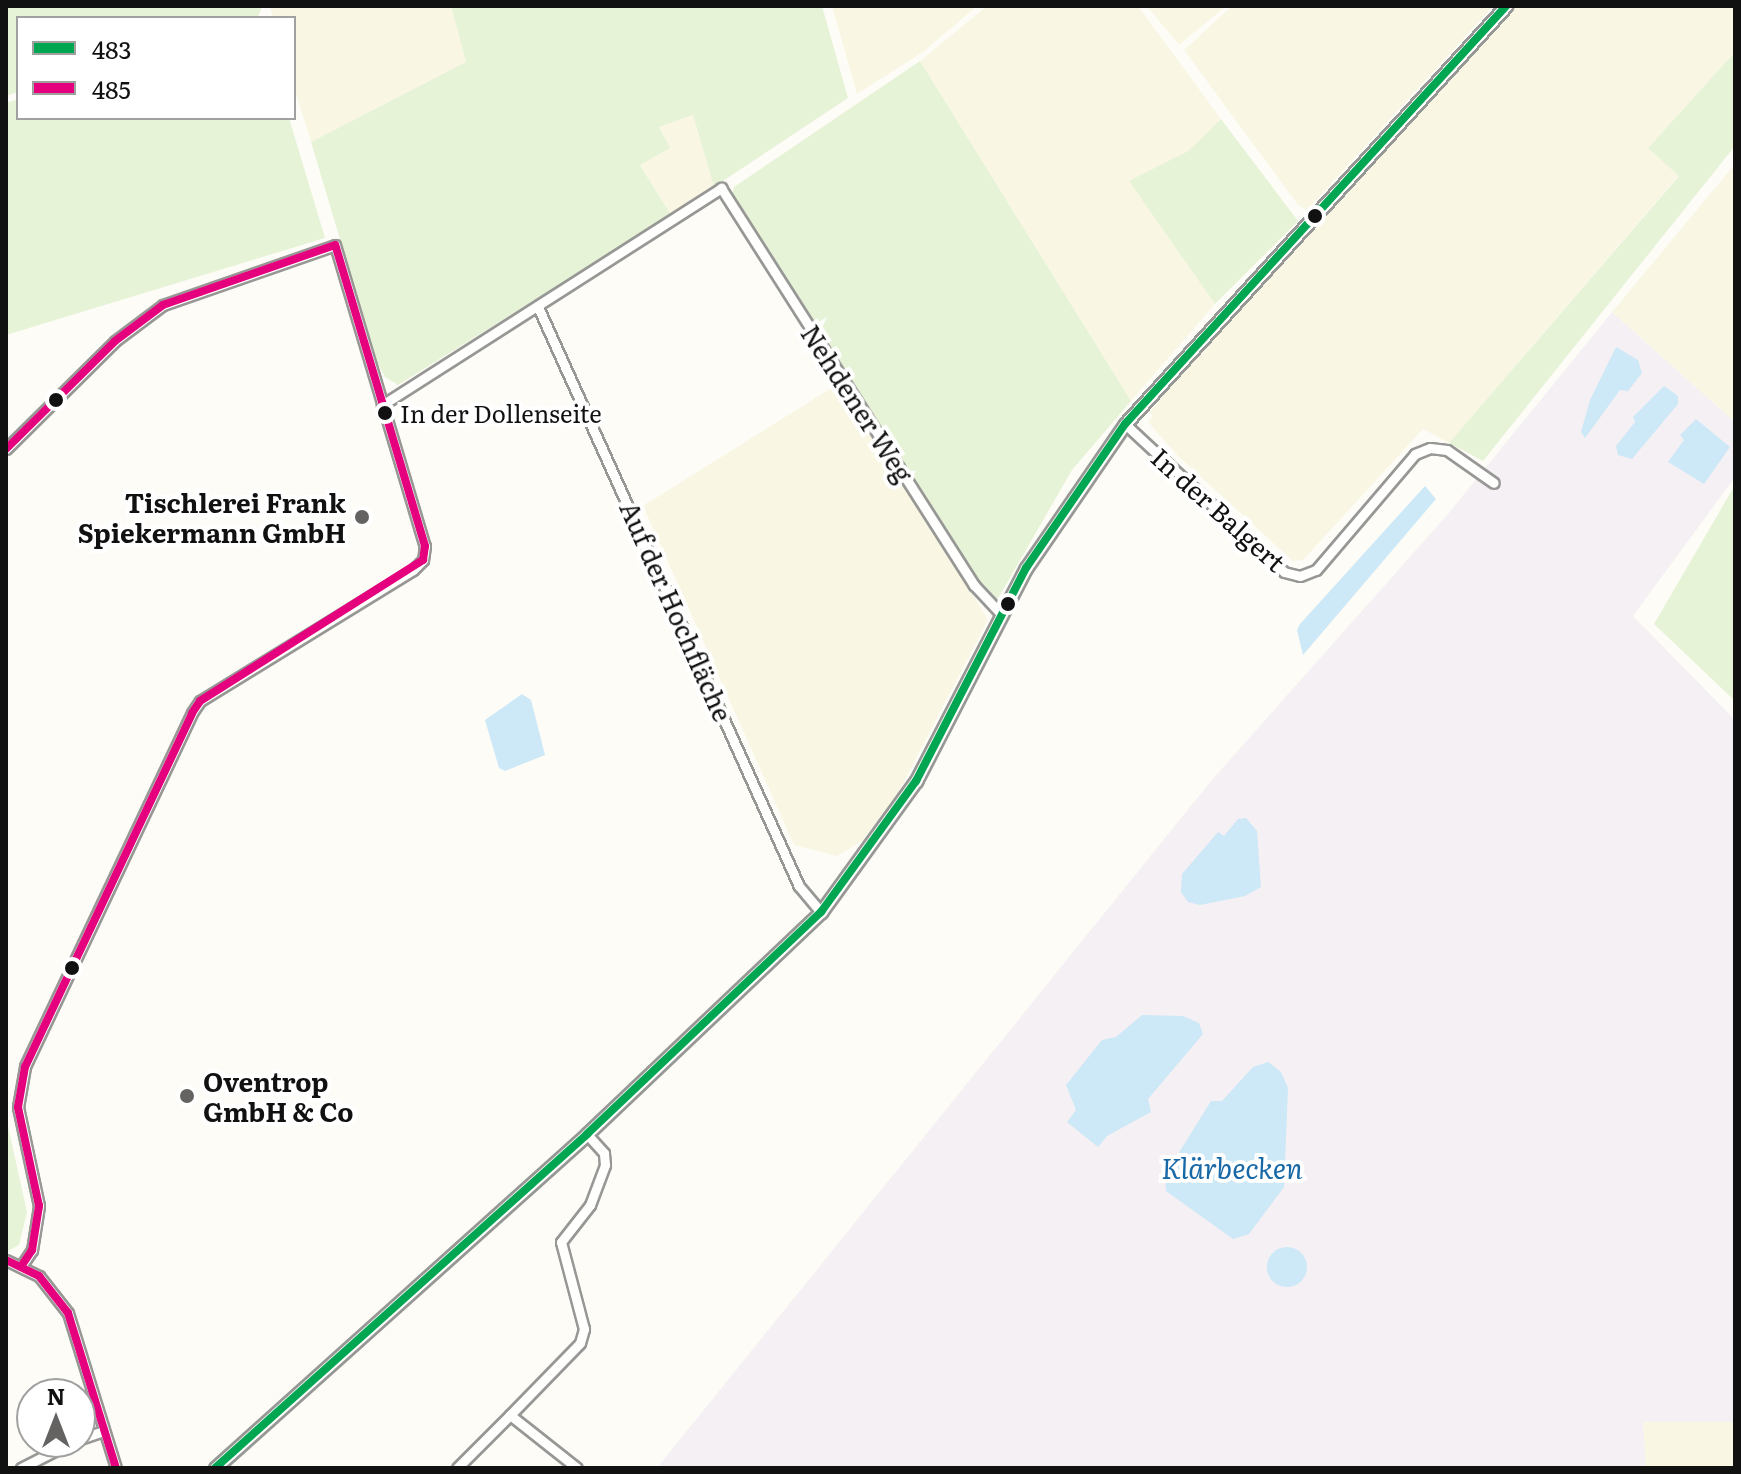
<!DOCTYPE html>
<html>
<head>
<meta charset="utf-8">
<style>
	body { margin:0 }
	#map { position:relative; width:1741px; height:1474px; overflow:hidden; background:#fdfcf7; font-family:Literata,serif }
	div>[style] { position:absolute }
	.industrial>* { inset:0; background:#f5f0f3 }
	.farmland>* { inset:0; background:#f9f7e4 }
	.green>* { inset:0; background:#e7f3d7 }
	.water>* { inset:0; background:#cde8f7 }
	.round { border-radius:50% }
	.roads { filter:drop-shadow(2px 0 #979795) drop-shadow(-2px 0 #979795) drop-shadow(0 2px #979795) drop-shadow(0 -2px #979795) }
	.minor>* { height:9px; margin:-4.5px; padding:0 4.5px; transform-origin:4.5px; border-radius:4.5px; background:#fffffe }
	.tertiary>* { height:11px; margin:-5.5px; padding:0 5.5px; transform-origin:5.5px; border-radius:5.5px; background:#fffffe }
	.bus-1>* { height:8px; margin:-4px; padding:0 4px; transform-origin:4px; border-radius:4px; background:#00a651 }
	.bus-2>* { height:8px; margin:-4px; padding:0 4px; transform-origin:4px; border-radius:4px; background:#e5007d }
	.dots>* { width:22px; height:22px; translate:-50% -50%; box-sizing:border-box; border:4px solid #fff; border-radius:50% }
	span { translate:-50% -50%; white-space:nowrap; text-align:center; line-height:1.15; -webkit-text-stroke:8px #fff; paint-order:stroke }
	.bus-label { font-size:24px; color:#111 }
	.left { translate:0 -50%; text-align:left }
	.street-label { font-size:26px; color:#111 }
	.poi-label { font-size:26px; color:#111; font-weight:700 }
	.right { translate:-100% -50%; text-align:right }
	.water-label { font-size:28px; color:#1768a6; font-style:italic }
	.frame { position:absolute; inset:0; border:8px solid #111; pointer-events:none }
	.legend { position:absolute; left:16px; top:16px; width:280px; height:104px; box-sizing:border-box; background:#fff; border:2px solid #a0a0a0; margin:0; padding:10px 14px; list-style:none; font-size:24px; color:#111 }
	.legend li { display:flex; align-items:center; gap:16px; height:40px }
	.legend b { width:40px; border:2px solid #a0a0a0 }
	.north { position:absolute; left:16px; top:1378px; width:80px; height:80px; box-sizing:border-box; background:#fff; border:2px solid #a0a0a0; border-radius:50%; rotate:0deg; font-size:22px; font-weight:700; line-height:32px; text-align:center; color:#111 }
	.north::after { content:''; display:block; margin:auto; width:28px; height:36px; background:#646362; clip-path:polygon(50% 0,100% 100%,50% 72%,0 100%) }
</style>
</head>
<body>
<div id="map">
	<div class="industrial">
		<i style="clip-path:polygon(1612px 312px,1735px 422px,1735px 477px,1633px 616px,1735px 720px,1735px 1422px,1644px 1422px,1646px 1468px,657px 1468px,1211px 781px,1448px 514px)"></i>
	</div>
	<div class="farmland">
		<i style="clip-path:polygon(270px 6px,451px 6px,466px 62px,311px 142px,294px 87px,294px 18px,273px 18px)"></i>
		<i style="clip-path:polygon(832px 6px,977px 6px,923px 52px,857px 94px)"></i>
		<i style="clip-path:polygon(987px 6px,1138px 6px,1221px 119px,1188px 151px,1130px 181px,1215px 304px,1131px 401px,920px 61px)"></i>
		<i style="clip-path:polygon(1147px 6px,1226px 6px,1179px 45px)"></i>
		<i style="clip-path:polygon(1232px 6px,1493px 6px,1307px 210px,1298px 205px,1184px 50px)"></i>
		<i style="clip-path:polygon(1518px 6px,1735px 6px,1735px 52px,1648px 148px,1679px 175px,1449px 443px,1423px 429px,1303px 560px,1293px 561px,1179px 457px,1148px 422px,1153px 416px,1150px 412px,1218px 325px)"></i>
		<i style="clip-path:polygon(693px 115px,714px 187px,671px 215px,640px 164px,669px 148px,659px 127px)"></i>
		<i style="clip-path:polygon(1735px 164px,1735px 422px,1612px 312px)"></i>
		<i style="clip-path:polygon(844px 380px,988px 620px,899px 791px,862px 841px,837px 856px,794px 845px,643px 506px)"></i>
		<i style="clip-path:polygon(1643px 1422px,1735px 1422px,1735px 1468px,1646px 1468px)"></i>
	</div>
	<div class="green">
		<i style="clip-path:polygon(6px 6px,260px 6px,261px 10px,257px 18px,18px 18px,18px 92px,6px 96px)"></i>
		<i style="clip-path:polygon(451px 6px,822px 6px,848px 98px,714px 187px,693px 115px,659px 127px,670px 148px,640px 165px,671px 215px,398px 385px,385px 377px,376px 360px,311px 142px,466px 62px)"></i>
		<i style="clip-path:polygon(1735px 52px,1735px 146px,1483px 461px,1449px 443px,1679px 176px,1648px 148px)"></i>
		<i style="clip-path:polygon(920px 61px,1131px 401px,1072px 470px,996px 602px,986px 594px,732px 196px,734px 187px)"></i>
		<i style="clip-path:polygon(18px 99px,18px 118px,289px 118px,325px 238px,6px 335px,6px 103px)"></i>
		<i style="clip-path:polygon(1221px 119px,1298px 221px,1215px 304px,1129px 181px,1188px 151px)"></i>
		<i style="clip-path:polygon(1735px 485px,1735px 701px,1654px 624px)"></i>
		<i style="clip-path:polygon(6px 1117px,27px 1212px,19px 1245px,6px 1252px)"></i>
	</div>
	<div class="water">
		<i style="clip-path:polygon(1616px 347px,1638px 360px,1642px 373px,1628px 391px,1620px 390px,1585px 438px,1581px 432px,1590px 400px)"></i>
		<i style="clip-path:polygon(1664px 386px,1678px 396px,1678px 404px,1632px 459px,1618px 455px,1616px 446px,1635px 422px,1633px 417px)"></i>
		<i style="clip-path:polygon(1696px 419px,1730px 447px,1704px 484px,1668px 462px,1684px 440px,1680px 435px)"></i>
		<i style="clip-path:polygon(1425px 486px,1436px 499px,1303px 655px,1297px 630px,1300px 624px)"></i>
		<i style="clip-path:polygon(522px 694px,531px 700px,545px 755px,505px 771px,499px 768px,485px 720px)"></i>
		<i style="clip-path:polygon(1246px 818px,1257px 831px,1261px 887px,1245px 896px,1200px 905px,1188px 902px,1181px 892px,1182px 874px,1218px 832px,1224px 836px,1238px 819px)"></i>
		<i style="clip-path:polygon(1142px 1015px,1183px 1016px,1199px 1023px,1203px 1034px,1148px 1099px,1151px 1112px,1107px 1136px,1098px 1147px,1067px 1122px,1076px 1110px,1066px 1085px,1102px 1040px,1116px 1037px)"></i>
		<i style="clip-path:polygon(1268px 1062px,1281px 1072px,1288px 1088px,1284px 1187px,1249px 1234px,1233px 1239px,1166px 1191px,1165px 1175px,1211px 1101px,1222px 1101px,1253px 1067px)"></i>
		<i class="round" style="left:1267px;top:1247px;width:40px;height:40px"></i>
	</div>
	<div class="roads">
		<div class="minor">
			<i style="left:538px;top:307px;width:635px;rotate:65.74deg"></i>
			<i style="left:799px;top:886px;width:34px;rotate:50deg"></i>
			<i style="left:382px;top:405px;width:403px;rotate:-32.6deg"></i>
			<i style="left:721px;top:188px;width:471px;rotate:57.5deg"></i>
			<i style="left:974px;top:585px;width:40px;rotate:47deg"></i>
			<i style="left:1125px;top:424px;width:217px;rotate:42.9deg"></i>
			<i style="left:1284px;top:572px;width:16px;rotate:14deg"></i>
			<i style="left:1300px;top:576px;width:17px;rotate:-21deg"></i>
			<i style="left:1316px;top:570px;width:153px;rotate:-49.5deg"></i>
			<i style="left:1415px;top:454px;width:16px;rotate:-22deg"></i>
			<i style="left:1430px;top:448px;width:17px;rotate:7deg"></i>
			<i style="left:1447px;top:450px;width:57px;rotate:35.1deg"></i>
			<i style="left:6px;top:449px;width:153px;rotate:-44.7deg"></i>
			<i style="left:115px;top:341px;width:60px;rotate:-36.9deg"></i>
			<i style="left:163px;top:305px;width:182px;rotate:-19.2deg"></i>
			<i style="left:335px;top:245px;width:314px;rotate:73.4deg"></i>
			<i style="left:425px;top:546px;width:14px;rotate:98deg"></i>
			<i style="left:423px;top:560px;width:14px;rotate:135deg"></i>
			<i style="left:413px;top:570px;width:250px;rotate:148.4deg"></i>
			<i style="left:200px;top:701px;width:14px;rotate:124deg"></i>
			<i style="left:192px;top:713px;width:391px;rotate:115.3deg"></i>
			<i style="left:25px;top:1067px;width:41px;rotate:99.9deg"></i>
			<i style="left:18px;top:1107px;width:101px;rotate:78deg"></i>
			<i style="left:39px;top:1206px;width:45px;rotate:99deg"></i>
			<i style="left:32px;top:1250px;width:18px;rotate:124deg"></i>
			<i style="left:6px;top:1260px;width:37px;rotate:26deg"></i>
			<i style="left:39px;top:1276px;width:47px;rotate:51.9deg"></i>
			<i style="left:68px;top:1313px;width:162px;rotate:72.8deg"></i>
			<i style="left:510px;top:1415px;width:100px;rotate:-45.8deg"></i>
			<i style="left:580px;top:1343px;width:15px;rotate:-74deg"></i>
			<i style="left:584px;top:1329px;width:90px;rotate:-104.8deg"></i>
			<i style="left:561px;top:1242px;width:47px;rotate:-51.9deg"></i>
			<i style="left:590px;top:1205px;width:43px;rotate:-69.4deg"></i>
			<i style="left:605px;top:1165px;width:12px;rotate:-95deg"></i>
			<i style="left:604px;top:1153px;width:25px;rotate:-132deg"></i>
			<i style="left:80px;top:1439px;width:24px;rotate:-19deg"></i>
			<i style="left:21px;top:1468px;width:57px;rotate:-27deg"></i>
			<i style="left:457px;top:1468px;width:75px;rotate:-45deg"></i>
			<i style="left:510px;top:1415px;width:85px;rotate:38.3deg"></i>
		</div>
		<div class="tertiary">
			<i style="left:215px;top:1468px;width:500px;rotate:-41.9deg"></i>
			<i style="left:587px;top:1134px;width:323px;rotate:-43.5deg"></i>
			<i style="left:821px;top:912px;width:162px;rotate:-54.1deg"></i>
			<i style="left:916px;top:781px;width:240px;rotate:-62.7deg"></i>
			<i style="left:1026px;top:568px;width:175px;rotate:-55.5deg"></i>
			<i style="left:1125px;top:424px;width:566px;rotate:-47.65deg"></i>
		</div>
	</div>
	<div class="bus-1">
		<i style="left:215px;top:1468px;width:500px;rotate:-41.9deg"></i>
		<i style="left:587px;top:1134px;width:323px;rotate:-43.5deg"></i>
		<i style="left:821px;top:912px;width:162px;rotate:-54.1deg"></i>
		<i style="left:916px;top:781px;width:240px;rotate:-62.7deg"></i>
		<i style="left:1026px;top:568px;width:175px;rotate:-55.5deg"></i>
		<i style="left:1125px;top:424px;width:566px;rotate:-47.65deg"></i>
	</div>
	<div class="bus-2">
		<i style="left:6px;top:449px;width:153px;rotate:-44.7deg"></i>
		<i style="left:115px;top:341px;width:60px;rotate:-36.9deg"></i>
		<i style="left:163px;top:305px;width:182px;rotate:-19.2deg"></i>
		<i style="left:6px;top:1260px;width:37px;rotate:26deg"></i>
		<i style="left:39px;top:1276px;width:47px;rotate:51.9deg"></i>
		<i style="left:68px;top:1313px;width:162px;rotate:72.8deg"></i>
		<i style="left:22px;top:1265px;width:18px;rotate:-56deg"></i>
		<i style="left:32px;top:1250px;width:45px;rotate:-81deg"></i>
		<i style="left:39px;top:1206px;width:101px;rotate:-102deg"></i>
		<i style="left:18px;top:1107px;width:41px;rotate:-80.1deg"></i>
		<i style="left:25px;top:1067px;width:391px;rotate:-64.7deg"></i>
		<i style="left:192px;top:713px;width:14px;rotate:-56deg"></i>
		<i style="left:200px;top:701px;width:264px;rotate:-32.3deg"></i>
		<i style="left:423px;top:560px;width:14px;rotate:-82deg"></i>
		<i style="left:425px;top:546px;width:314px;rotate:-106.6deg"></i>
	</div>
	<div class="dots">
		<i style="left:1315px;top:216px;background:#111"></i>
		<i style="left:56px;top:400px;background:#111"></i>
		<i style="left:385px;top:413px;background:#111"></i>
		<i style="left:362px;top:517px;background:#646362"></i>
		<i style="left:1008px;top:604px;background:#111"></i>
		<i style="left:72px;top:968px;background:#111"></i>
		<i style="left:187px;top:1096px;background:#646362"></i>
	</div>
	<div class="bus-label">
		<span class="left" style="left:400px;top:413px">In der Dollenseite</span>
	</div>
	<div class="street-label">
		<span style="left:858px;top:403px;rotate:57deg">Nehdener Weg</span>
		<span style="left:1219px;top:509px;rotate:42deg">In der Balgert</span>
		<span style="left:677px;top:611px;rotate:66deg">Auf der Hochfläche</span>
	</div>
	<div class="poi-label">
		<span class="right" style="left:346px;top:517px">Tischlerei Frank<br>Spiekermann GmbH</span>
		<span class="left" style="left:203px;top:1096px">Oventrop<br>GmbH &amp; Co</span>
	</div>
	<div class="water-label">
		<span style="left:1232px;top:1167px">Klärbecken</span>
	</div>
	<div class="frame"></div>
	<ul class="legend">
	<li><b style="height:10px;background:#00a651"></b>483</li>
	<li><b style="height:10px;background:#e5007d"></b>485</li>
	</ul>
	<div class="north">N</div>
</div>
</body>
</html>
